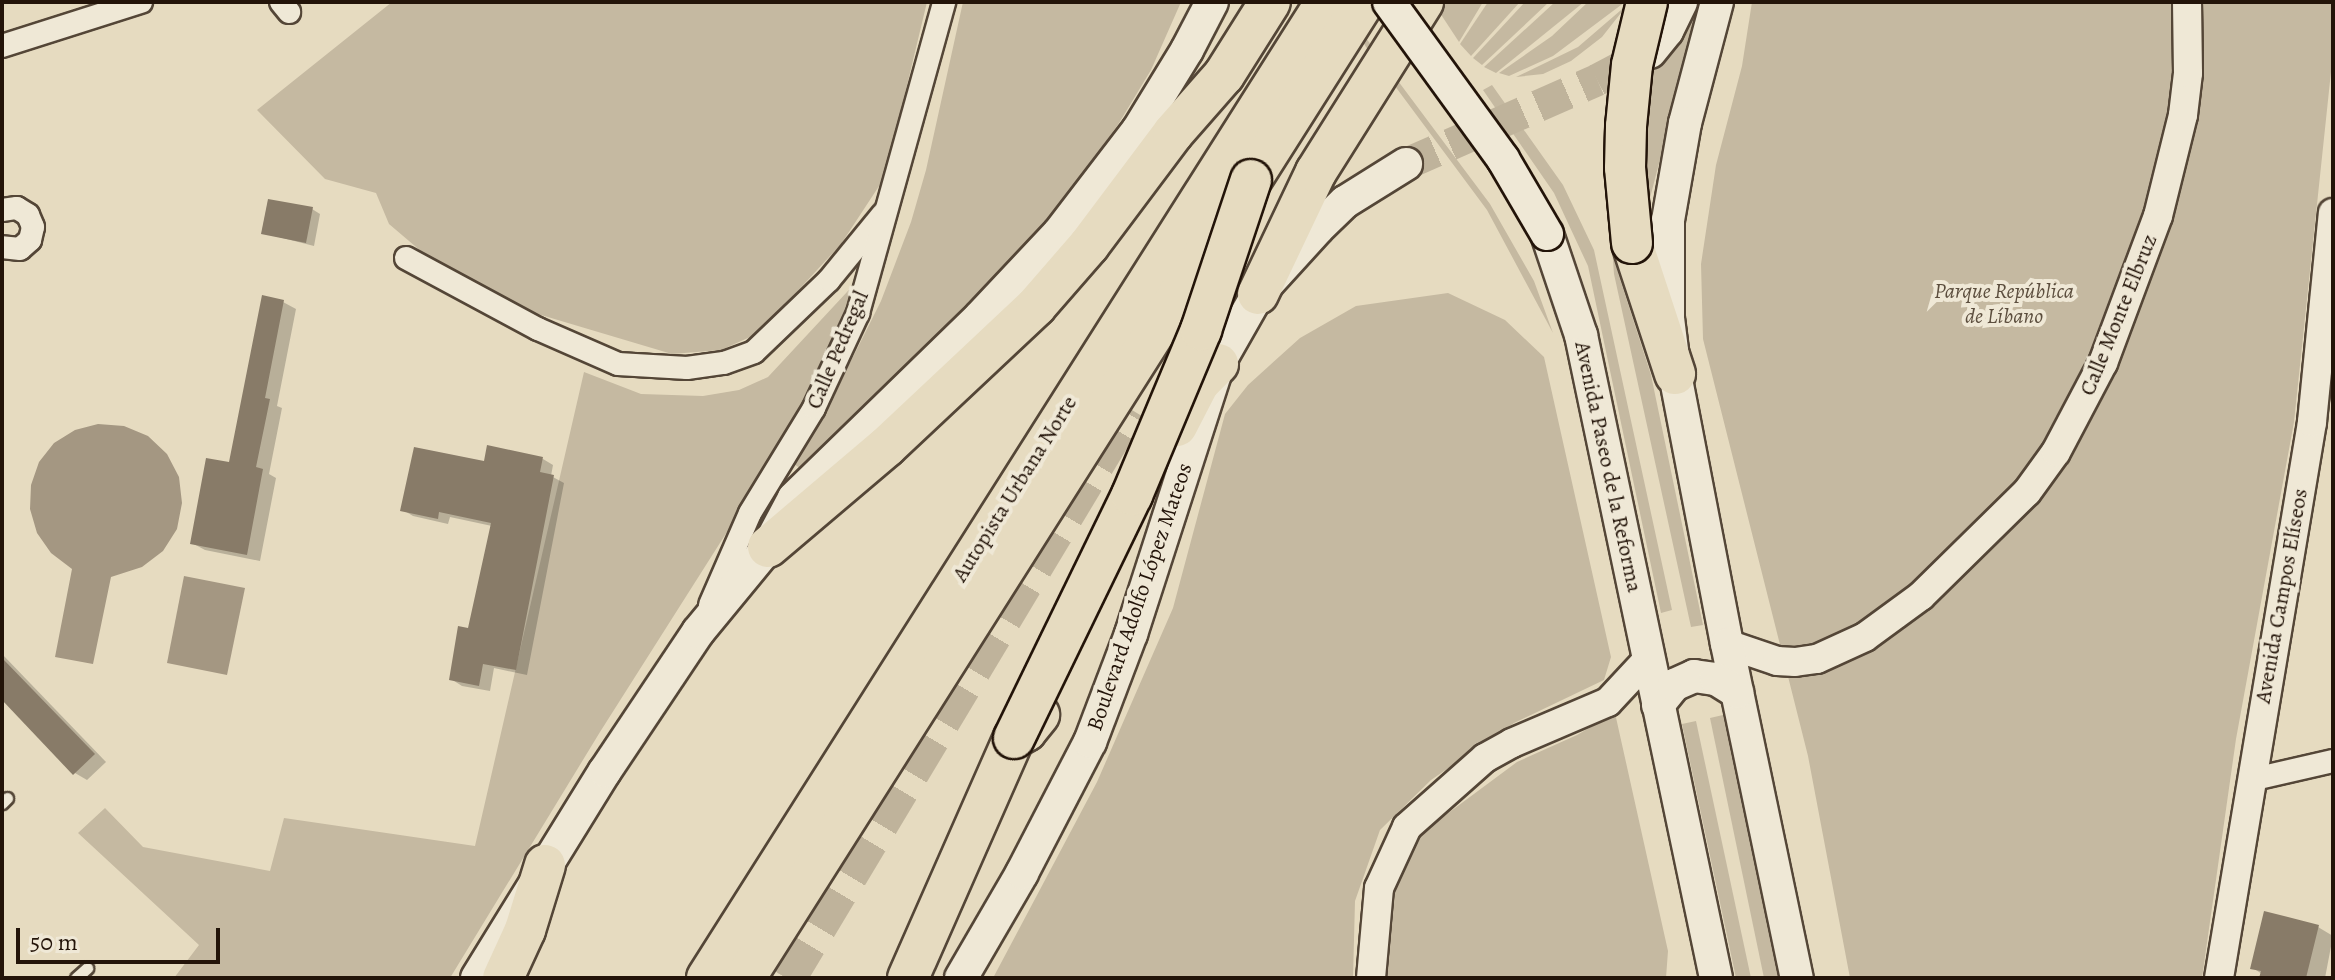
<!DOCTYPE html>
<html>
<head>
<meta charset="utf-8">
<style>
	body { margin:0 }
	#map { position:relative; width:2335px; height:980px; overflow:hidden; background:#e6dbc0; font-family:Alegreya,serif }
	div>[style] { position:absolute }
	.green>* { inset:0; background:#c5b9a1 }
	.water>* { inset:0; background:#a49782 }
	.shadow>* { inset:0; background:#0003 }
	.building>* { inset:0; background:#887b68 }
	.secondary-tunnel>* { height:32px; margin-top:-16px; transform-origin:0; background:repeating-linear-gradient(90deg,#bfb39b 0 32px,transparent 0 48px) }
	.motorway-tunnel>* { height:40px; margin-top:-20px; transform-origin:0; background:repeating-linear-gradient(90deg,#bfb39b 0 40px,transparent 0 60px) }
	.roads { filter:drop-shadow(2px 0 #544637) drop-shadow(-2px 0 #544637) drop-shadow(0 2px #544637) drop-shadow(0 -2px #544637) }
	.service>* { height:11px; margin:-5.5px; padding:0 5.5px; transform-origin:5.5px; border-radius:5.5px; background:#efe8d6 }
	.minor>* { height:22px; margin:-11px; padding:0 11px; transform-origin:11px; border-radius:11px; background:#efe8d6 }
	.tertiary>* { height:28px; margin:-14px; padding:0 14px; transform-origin:14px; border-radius:14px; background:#efe8d6 }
	.secondary>* { height:32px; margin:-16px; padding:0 16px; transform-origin:16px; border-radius:16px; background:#efe8d6 }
	.motorway>* { height:40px; margin:-20px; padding:0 20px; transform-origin:20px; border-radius:20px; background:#e6dbc0 }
	.bridges { filter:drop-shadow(2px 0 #231409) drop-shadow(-2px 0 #231409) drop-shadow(0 2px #231409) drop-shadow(0 -2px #231409) }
	.secondary-bridge>* { height:32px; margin:-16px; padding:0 16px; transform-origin:16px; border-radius:16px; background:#efe8d6 }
	.motorway-bridge>* { height:40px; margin:-20px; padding:0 20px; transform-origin:20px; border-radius:20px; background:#e6dbc0 }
	span { translate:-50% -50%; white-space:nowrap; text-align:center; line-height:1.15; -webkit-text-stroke:8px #efe8d6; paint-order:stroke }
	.park-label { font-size:22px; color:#5c4e3e; font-style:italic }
	.street-label { font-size:22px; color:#231409 }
	.frame { position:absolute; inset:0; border:4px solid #231409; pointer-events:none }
	.scale { position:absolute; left:16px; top:928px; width:204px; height:36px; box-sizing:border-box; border:4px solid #231409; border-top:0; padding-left:10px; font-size:24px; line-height:28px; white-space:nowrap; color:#231409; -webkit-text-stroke:6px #efe8d6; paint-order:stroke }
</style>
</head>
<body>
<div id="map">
	<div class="green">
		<i style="clip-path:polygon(392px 2px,927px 2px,885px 177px,841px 244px,759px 333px,721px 350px,672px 354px,531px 312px,442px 269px,389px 224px,376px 193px,325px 179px,257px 110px)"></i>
		<i style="clip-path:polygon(963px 2px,1181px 2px,1151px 70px,1119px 123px,1069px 193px,987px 288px,801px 469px,794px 464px,854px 355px,881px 301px,911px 222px,926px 170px)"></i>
		<i style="clip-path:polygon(1339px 2px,1490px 204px,1534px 281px,1553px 333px,1487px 210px,1366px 47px)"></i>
		<i style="clip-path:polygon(1443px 2px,1483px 2px,1459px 42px,1438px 10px)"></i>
		<i style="clip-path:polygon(1488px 2px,1520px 2px,1471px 56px,1460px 44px)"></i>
		<i style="clip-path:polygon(1525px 2px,1549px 2px,1482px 65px,1473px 58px)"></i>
		<i style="clip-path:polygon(1555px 2px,1584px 2px,1496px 73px,1484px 67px)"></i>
		<i style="clip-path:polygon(1588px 2px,1625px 2px,1553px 56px,1509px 76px,1499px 73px,1552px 36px)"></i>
		<i style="clip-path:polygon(1752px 2px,2333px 2px,2333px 53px,2294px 422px,2236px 739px,2202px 978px,1850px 978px,1808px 756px,1703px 339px,1701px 264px,1716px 165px,1742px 66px)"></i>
		<i style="clip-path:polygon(1628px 4px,1602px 37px,1571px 61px,1543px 74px,1516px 77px,1578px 47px)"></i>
		<i style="clip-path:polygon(1695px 11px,1698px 13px,1643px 225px,1643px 76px,1661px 59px)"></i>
		<i style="clip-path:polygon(1492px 85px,1563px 185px,1594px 250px,1672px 610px,1661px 613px,1588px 266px,1554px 193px,1483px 90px)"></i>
		<i style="clip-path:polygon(1607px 180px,1618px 273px,1651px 375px,1703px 625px,1691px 627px,1614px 274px)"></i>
		<i style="clip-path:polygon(860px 278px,812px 389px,739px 513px,600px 732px,450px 978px,174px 978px,199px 945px,78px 833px,105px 808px,143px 847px,270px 871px,284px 818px,475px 846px,584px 372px,641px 394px,703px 396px,739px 390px,768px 377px)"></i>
		<i style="clip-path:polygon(1448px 293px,1505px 320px,1544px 357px,1611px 657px,1604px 680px,1514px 723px,1431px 780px,1380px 830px,1355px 901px,1353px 978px,993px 978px,1097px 782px,1173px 608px,1225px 414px,1248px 385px,1300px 338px,1356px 306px)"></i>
		<i style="clip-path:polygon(1615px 713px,1668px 951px,1666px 978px,1387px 978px,1386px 903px,1416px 837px,1517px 762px,1577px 735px)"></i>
		<i style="clip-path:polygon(1723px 715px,1778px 978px,1764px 978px,1710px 718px)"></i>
		<i style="clip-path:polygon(1696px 721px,1751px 978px,1736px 978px,1682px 724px)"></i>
	</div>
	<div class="water">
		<i style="clip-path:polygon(98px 424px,124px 426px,148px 436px,167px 454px,179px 477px,182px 503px,177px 529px,163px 551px,142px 567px,111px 577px,93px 664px,55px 657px,72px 569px,51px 553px,37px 533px,30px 509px,31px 485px,39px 462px,54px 443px,75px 430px)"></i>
		<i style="clip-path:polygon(184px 576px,245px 588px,227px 675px,167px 663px)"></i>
	</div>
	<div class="shadow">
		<i style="clip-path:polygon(312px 209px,320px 214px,314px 246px,263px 233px)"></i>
		<i style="clip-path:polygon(283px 302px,296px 309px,277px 406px,282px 408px,269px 474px,276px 478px,260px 561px,205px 550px,192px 543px,231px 464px)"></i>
		<i style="clip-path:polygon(543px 459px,553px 465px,551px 476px,564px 483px,527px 675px,494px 668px,490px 691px,462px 686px,451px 679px,470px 631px,492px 526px,450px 517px,448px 524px,413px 516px,403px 510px,486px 464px)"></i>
		<i style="clip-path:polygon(2px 654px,106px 762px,87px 780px,75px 773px,2px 697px)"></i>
		<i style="clip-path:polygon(2318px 927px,2333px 936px,2325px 978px,2262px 978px,2262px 974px,2253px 968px)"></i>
	</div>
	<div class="building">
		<i style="clip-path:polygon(268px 199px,313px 207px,306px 243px,261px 234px)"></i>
		<i style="clip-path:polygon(262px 295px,284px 300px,265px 398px,270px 399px,256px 467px,263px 469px,247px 555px,190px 544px,206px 458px,229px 462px)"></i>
		<i style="clip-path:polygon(487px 445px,543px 457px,540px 472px,554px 475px,516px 670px,483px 664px,479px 686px,449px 680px,458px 626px,468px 628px,491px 523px,439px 512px,438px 519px,400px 511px,414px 447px,484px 461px)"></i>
		<i style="clip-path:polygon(2px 658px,95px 754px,73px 775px,2px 700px)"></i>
		<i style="clip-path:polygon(2264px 911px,2319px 925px,2306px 978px,2259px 978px,2261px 971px,2250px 969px)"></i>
	</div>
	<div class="secondary-tunnel">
		<i style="left:1406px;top:164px;width:209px;rotate:-23.7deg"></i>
		<i style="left:1597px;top:80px;width:60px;rotate:-27.8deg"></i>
	</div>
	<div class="motorway-tunnel">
		<i style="left:786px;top:978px;width:665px;rotate:-59.04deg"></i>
	</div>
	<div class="roads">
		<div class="service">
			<i style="left:2px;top:803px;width:7px;rotate:-45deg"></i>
			<i style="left:76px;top:978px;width:15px;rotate:-42deg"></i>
		</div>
		<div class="minor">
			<i style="left:281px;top:2px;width:13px;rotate:51deg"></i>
			<i style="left:2px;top:46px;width:146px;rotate:-17.6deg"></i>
			<i style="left:2px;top:210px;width:15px;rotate:-8deg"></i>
			<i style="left:17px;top:208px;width:13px;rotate:32deg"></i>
			<i style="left:28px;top:215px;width:13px;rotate:67deg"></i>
			<i style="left:33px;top:227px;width:13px;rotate:103deg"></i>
			<i style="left:30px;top:240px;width:13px;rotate:138deg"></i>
			<i style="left:20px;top:249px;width:18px;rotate:-174deg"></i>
			<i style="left:406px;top:258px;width:150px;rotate:28.3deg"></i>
			<i style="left:538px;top:329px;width:87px;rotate:23.6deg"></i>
			<i style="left:618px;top:364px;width:69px;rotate:3.3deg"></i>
			<i style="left:687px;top:368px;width:37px;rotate:-8deg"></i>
			<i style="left:724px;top:363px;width:32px;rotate:-20deg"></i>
			<i style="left:754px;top:352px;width:104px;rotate:-43.8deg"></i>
			<i style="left:829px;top:280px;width:85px;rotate:-50.7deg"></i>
			<i style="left:710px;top:605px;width:100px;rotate:-66.5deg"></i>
			<i style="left:750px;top:513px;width:123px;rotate:-58.6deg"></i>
			<i style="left:814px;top:408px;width:105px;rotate:-65.1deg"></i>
			<i style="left:858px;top:313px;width:323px;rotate:-74.5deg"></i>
			<i style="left:2250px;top:780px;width:85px;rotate:-12.9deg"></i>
		</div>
		<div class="tertiary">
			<i style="left:1727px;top:644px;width:53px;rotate:18.8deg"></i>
			<i style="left:1777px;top:661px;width:18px;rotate:3deg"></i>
			<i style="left:1795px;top:662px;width:22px;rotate:-8deg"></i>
			<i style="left:1817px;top:659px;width:53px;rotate:-24.6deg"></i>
			<i style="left:1865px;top:637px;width:69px;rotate:-36.2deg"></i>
			<i style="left:1921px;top:596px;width:148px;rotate:-44.5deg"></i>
			<i style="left:2027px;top:492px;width:49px;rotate:-54.1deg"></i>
			<i style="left:2056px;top:452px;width:101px;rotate:-62.2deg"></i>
			<i style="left:2103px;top:363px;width:157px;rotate:-69.5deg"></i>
			<i style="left:2158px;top:216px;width:104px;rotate:-76.1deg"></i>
			<i style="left:2183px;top:115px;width:42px;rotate:-83.2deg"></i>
			<i style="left:2188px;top:73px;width:71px;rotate:-90.8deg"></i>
			<i style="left:1371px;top:978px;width:90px;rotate:-84.9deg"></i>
			<i style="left:1379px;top:888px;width:67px;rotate:-65.3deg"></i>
			<i style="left:1407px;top:827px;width:104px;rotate:-41.5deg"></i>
			<i style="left:1485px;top:758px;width:31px;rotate:-29deg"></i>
			<i style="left:1512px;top:743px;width:104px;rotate:-23.1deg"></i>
			<i style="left:1608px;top:702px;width:60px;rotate:-47deg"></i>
			<i style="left:2219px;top:978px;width:564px;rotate:-80.5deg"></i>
			<i style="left:2312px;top:422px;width:210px;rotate:-84.3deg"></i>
		</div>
		<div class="secondary">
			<i style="left:1717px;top:2px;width:125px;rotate:104.8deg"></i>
			<i style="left:1685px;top:123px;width:98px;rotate:99.9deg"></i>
			<i style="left:1668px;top:220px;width:98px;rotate:90deg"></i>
			<i style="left:1668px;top:318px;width:56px;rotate:82.9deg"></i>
			<i style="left:1675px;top:374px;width:275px;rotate:79.1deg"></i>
			<i style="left:1727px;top:644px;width:341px;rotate:78.2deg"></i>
			<i style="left:1650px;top:52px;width:27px;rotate:-51deg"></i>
			<i style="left:1667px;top:31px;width:32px;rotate:-64deg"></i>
			<i style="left:1547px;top:234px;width:107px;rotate:71.4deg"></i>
			<i style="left:1581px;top:335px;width:657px;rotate:78.14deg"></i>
			<i style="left:1658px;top:705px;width:26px;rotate:-51deg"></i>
			<i style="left:1674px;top:685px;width:22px;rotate:-24deg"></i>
			<i style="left:1694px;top:676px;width:22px;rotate:8deg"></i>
			<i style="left:1716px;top:679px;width:25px;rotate:32deg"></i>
			<i style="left:477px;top:978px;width:243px;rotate:-58.3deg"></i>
			<i style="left:605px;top:771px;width:167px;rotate:-56.2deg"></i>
			<i style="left:698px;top:632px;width:110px;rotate:-50.5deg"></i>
			<i style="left:768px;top:547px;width:55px;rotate:-62deg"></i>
			<i style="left:794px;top:498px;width:260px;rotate:-44.2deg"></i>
			<i style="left:980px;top:317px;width:115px;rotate:-46.8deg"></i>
			<i style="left:1059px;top:233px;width:130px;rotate:-52.5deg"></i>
			<i style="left:1138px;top:130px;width:94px;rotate:-58.5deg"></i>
			<i style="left:1187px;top:50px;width:54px;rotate:-62.5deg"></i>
			<i style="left:961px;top:978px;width:121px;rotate:-59.8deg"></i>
			<i style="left:1022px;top:873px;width:148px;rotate:-62.6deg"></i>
			<i style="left:1090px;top:742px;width:116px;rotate:-69.2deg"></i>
			<i style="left:1131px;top:634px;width:284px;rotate:-72.1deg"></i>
			<i style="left:1218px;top:364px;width:81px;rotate:-60.3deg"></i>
			<i style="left:1258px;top:294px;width:89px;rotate:-47.7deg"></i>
			<i style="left:1318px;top:228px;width:37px;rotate:-44deg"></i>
			<i style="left:1345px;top:202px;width:72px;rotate:-31.9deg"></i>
		</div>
		<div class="motorway">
			<i style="left:1632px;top:243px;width:138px;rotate:71.8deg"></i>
			<i style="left:1258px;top:294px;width:135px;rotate:-64.6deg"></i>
			<i style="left:1316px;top:172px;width:201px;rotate:-57.8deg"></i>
			<i style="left:1177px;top:426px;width:48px;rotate:-62.9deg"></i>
			<i style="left:1199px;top:383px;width:27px;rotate:-45deg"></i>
			<i style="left:768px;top:547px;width:155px;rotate:-40.3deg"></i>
			<i style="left:886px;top:447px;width:206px;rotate:-43.2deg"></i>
			<i style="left:1036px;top:306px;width:81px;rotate:-49deg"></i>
			<i style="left:1089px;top:245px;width:140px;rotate:-53.1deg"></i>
			<i style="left:1173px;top:133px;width:77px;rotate:-48.7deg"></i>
			<i style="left:1224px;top:75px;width:86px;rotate:-57.8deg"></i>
			<i style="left:503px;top:978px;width:53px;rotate:-65.4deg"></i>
			<i style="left:525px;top:930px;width:68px;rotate:-72.9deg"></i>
			<i style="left:707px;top:978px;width:1156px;rotate:-57.62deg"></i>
			<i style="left:745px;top:978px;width:1156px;rotate:-57.62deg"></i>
			<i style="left:908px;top:978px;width:262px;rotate:-66.2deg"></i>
			<i style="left:1014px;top:738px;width:14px;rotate:-30deg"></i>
			<i style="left:1026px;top:731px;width:21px;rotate:-51deg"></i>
		</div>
	</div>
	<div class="bridges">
		<div class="secondary-bridge">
			<i style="left:1389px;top:2px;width:194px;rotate:54deg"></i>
			<i style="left:1503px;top:159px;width:87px;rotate:59.6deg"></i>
		</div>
		<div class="motorway-bridge">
			<i style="left:1632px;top:243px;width:75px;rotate:-95.3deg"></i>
			<i style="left:1625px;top:168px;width:42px;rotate:-88.6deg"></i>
			<i style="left:1626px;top:126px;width:61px;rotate:-84.4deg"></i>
			<i style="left:1632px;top:65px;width:65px;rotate:-76.6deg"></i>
			<i style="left:1014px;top:738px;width:270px;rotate:-64.1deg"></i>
			<i style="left:1132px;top:495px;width:179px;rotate:-67.3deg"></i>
			<i style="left:1201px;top:330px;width:158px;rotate:-71.6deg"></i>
		</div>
	</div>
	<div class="park-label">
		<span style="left:2004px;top:304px">Parque República<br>de Líbano</span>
	</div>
	<div class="street-label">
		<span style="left:2119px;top:315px;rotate:-68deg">Calle Monte Elbruz</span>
		<span style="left:838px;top:350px;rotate:-67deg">Calle Pedregal</span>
		<span style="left:1608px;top:467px;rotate:78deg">Avenida Paseo de la Reforma</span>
		<span style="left:1015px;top:489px;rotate:-58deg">Autopista Urbana Norte</span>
		<span style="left:2282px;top:596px;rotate:-80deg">Avenida Campos Elíseos</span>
		<span style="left:1140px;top:597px;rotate:-71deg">Boulevard Adolfo López Mateos</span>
	</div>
	<div class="frame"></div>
	<div class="scale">50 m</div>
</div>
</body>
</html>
